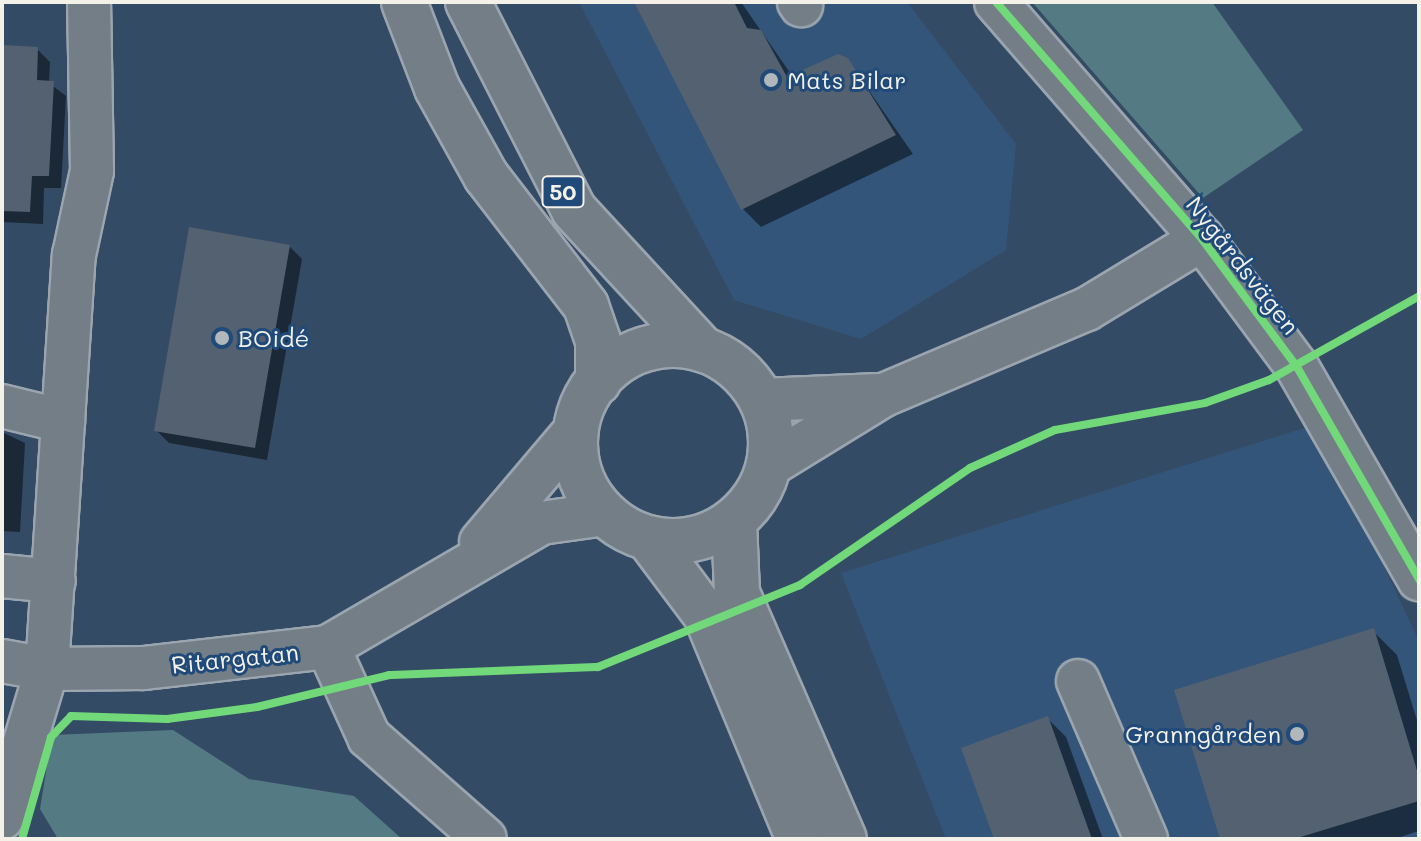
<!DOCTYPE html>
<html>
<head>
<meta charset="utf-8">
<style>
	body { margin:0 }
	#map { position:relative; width:1421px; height:841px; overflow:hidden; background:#344b65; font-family:Mali,sans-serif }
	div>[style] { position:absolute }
	.built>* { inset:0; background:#34557a }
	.green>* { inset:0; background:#547b84 }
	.shadow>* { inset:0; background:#0007 }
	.building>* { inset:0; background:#546170 }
	.roads { filter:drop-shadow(2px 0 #9ba5af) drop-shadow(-2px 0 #9ba5af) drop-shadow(0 2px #9ba5af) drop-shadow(0 -2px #9ba5af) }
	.minor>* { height:42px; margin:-21px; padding:0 21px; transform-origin:21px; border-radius:21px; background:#737e87 }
	.highway>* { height:44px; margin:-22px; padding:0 22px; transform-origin:22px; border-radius:22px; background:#737e87 }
	.highway>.ring { margin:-22px; padding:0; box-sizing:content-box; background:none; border:44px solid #737e87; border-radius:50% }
	.cycleway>* { height:8px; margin:-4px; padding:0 4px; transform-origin:4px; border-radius:4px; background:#71d979 }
	.dots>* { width:22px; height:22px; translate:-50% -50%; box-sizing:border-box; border:4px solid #1f4a7a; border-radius:50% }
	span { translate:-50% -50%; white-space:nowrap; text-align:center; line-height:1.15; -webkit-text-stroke:6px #1f4a7a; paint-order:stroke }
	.shield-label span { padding:2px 6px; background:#1f4a7a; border:2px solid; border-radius:6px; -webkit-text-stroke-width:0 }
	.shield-label { font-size:22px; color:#f4f1e8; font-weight:700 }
	.poi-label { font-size:24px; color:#f4f1e8 }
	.left { translate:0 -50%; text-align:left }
	.right { translate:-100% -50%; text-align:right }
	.street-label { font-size:24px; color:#f4f1e8 }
	.frame { position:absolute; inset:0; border:4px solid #f4f1e8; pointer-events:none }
</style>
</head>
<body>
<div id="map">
	<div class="built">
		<i style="clip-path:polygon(579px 2px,907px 2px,1016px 144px,1006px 250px,861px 339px,734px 300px)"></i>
		<i style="clip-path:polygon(1317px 424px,1419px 641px,1419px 839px,946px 839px,841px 573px)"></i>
	</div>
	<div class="green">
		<i style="clip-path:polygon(1032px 2px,1212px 2px,1303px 130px,1203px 198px)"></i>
		<i style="clip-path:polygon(173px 730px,249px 779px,354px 796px,402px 839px,58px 839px,40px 809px,52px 735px)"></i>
	</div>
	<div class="shadow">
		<i style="clip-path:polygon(636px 2px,741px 2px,793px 77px,847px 59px,913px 154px,761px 227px,742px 208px)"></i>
		<i style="clip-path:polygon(2px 47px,37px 49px,50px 62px,49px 83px,66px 96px,61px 188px,44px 188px,43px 224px,2px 222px)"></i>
		<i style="clip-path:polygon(289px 246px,302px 259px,267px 460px,169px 443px,156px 430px)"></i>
		<i style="clip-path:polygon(2px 432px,25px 443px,20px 532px,2px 531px)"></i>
		<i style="clip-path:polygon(1373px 631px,1397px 655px,1419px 727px,1419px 831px,1394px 839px,1222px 839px)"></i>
		<i style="clip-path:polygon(1048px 719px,1066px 737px,1103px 839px,996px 839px)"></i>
	</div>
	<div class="building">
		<i style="clip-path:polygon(634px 2px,734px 2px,747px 28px,761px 30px,787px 77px,838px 54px,848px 58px,896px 135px,741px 210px)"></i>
		<i style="clip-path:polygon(2px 45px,38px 47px,37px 80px,54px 81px,49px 176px,32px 176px,30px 212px,2px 211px)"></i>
		<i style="clip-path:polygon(189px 227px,290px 245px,255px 448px,154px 431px)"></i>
		<i style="clip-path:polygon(1374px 628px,1419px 777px,1419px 801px,1294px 839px,1220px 839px,1174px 690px)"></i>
		<i style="clip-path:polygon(1048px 716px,1092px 839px,994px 839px,961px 748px)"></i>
	</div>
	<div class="roads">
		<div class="minor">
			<i style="left:799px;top:2px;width:4px;rotate:56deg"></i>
			<i style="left:996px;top:2px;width:314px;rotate:49deg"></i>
			<i style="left:1202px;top:239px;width:159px;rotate:53.4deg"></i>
			<i style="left:1297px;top:367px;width:245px;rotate:60.1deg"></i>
			<i style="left:761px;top:400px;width:117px;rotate:-2.4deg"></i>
			<i style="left:2px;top:406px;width:63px;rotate:13.8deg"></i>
			<i style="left:768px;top:466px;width:136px;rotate:-31.5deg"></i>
			<i style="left:884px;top:395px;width:220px;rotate:-23deg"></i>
			<i style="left:1087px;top:309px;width:135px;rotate:-31.3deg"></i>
			<i style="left:481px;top:542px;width:147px;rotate:-49.7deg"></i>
			<i style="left:2px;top:576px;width:52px;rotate:5.5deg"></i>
			<i style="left:328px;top:647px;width:99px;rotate:65.5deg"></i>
			<i style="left:369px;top:737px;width:154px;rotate:41.3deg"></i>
			<i style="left:2px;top:661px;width:46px;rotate:10.1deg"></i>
			<i style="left:47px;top:669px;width:97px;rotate:-0.6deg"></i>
			<i style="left:144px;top:668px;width:185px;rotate:-6.5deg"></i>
			<i style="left:328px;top:647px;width:246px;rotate:-30.2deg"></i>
			<i style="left:541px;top:523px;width:65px;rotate:-8deg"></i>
			<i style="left:1078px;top:681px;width:172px;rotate:66.7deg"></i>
			<i style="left:2px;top:818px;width:156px;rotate:-73.2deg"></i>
			<i style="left:47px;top:669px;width:415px;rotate:-86.3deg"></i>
			<i style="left:74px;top:255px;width:86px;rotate:-77.9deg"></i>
			<i style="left:92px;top:171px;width:169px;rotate:-91deg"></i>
		</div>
		<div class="highway">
			<i style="left:404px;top:2px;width:92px;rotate:69deg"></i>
			<i style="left:437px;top:88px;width:101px;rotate:60.9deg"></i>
			<i style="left:486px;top:176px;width:164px;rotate:52.4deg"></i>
			<i style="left:586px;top:306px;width:37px;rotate:71deg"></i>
			<i style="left:598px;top:341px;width:41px;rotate:90deg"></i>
			<i style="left:468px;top:2px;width:233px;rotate:63deg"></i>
			<i style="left:574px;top:210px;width:190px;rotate:47.3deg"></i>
			<i class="ring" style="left:575px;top:345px;width:152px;height:152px"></i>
			<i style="left:734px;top:521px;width:72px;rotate:87.6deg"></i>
			<i style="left:737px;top:593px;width:268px;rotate:66.5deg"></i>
			<i style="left:649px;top:539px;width:95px;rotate:53.1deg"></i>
			<i style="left:706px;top:615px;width:243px;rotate:67.5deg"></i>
		</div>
	</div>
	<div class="cycleway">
		<i style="left:996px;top:2px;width:314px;rotate:49deg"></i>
		<i style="left:1202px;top:239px;width:159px;rotate:53.4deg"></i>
		<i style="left:1297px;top:367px;width:245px;rotate:60.1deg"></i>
		<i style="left:22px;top:839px;width:106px;rotate:-74.1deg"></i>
		<i style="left:51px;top:737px;width:29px;rotate:-46deg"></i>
		<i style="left:71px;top:716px;width:96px;rotate:1.8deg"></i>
		<i style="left:167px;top:719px;width:91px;rotate:-7.6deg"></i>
		<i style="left:257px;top:707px;width:136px;rotate:-13.6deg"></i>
		<i style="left:389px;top:675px;width:209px;rotate:-2.2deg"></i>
		<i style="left:598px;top:667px;width:218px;rotate:-22.1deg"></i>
		<i style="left:800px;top:585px;width:206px;rotate:-34.5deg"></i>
		<i style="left:970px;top:468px;width:93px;rotate:-24.1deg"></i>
		<i style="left:1055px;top:430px;width:152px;rotate:-10.2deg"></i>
		<i style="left:1205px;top:403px;width:68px;rotate:-19.8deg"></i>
		<i style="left:1269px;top:380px;width:172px;rotate:-29.2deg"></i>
	</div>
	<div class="dots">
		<i style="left:771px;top:80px;background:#b1b7ba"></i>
		<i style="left:222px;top:338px;background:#b1b7ba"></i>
		<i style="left:1297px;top:734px;background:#b1b7ba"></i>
	</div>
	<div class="shield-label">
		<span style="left:563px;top:192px">50</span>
	</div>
	<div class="poi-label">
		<span class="left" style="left:787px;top:80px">Mats Bilar</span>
		<span class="left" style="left:238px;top:338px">BOidé</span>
		<span class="right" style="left:1281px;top:734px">Granngården</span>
	</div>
	<div class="street-label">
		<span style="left:1243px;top:265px;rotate:52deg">Nygårdsvägen</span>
		<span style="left:235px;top:658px;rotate:-6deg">Ritargatan</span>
	</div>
	<div class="frame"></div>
</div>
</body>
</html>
